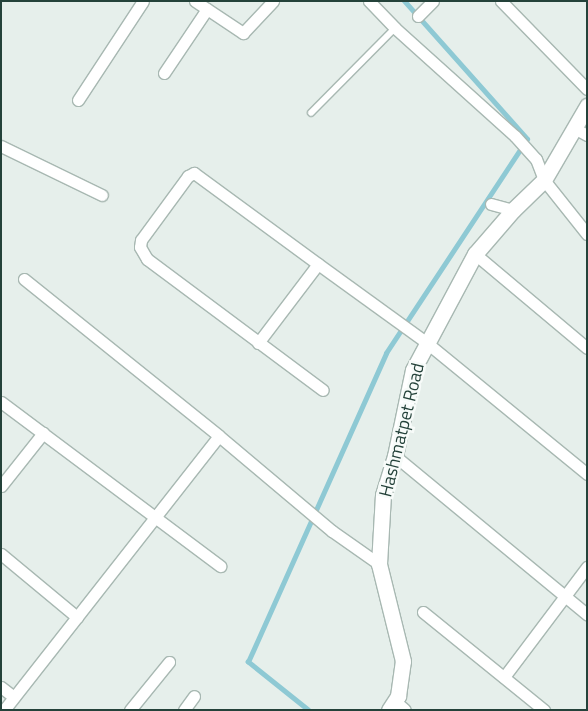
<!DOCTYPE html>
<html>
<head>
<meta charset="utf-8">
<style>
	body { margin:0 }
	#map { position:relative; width:588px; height:711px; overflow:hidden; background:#e6efeb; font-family:"Titillium Web",sans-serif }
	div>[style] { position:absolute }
	.stream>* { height:4.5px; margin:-2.25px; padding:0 2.25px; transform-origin:2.25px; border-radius:2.25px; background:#8ec9d4 }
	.roads { filter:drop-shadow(1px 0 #a8b8b2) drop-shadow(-1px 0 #a8b8b2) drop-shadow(0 1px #a8b8b2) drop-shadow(0 -1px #a8b8b2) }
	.lane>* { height:5.5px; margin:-2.75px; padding:0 2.75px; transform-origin:2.75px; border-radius:2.75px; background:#fff }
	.street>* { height:11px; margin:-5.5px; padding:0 5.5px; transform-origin:5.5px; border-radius:5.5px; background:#fff }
	.secondary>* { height:15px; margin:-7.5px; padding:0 7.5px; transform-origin:7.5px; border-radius:7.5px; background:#fff }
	span { translate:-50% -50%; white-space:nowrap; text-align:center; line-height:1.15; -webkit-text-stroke:5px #f7fbf9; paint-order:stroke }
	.street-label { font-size:18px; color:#24423a }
	.frame { position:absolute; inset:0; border:2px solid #24423a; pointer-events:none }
</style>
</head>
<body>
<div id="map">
	<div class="stream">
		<i style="left:308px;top:710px;width:77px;rotate:-141.3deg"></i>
		<i style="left:248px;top:662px;width:338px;rotate:-65.9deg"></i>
		<i style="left:386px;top:353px;width:256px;rotate:-56.6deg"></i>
		<i style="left:527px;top:139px;width:185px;rotate:-131.7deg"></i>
	</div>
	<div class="roads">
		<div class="lane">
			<i style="left:311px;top:113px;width:120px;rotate:-45.3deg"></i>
		</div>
		<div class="street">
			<i style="left:195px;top:1px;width:58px;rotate:33.7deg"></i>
			<i style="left:243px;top:33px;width:44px;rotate:-46.8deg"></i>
			<i style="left:369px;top:1px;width:37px;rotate:46deg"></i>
			<i style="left:395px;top:28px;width:161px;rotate:42deg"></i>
			<i style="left:515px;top:136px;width:31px;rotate:48deg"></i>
			<i style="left:536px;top:159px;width:22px;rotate:69deg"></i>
			<i style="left:544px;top:180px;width:69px;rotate:51.5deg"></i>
			<i style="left:501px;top:1px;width:123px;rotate:45.7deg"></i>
			<i style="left:418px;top:16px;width:21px;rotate:-45deg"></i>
			<i style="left:164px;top:73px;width:77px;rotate:-56.1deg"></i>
			<i style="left:78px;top:100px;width:118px;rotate:-56.7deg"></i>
			<i style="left:574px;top:128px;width:15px;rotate:28deg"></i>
			<i style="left:1px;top:146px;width:112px;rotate:25.9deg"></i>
			<i style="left:491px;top:204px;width:23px;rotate:15deg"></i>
			<i style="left:475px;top:254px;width:146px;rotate:40deg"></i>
			<i style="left:318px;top:264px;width:154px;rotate:-143.7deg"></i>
			<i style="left:194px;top:173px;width:7px;rotate:153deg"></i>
			<i style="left:188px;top:176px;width:79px;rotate:126.3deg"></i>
			<i style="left:141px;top:240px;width:7px;rotate:98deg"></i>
			<i style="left:140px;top:247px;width:14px;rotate:60deg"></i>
			<i style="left:147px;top:259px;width:219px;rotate:36.7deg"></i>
			<i style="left:24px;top:279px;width:250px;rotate:38.8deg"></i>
			<i style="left:219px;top:436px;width:148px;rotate:40.1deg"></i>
			<i style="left:332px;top:531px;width:57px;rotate:35.1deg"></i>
			<i style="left:258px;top:343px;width:99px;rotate:-52.8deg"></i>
			<i style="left:318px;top:264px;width:135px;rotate:35.9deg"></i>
			<i style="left:427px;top:343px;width:207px;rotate:39.3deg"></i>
			<i style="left:1px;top:402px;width:274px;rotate:36.8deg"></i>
			<i style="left:395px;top:456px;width:249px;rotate:39.5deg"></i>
			<i style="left:1px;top:486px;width:68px;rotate:-51.6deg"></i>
			<i style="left:1px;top:554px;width:99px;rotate:39.7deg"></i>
			<i style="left:423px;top:612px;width:156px;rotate:39deg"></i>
			<i style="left:504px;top:677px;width:138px;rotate:-53deg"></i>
			<i style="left:1px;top:687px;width:16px;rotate:38deg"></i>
			<i style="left:395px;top:701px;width:13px;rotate:42deg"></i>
			<i style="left:4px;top:710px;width:348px;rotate:-51.9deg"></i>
			<i style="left:130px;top:710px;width:62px;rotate:-50.9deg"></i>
			<i style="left:184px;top:710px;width:17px;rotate:-54deg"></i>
		</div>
		<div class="secondary">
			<i style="left:389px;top:710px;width:17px;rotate:-57deg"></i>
			<i style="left:398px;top:696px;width:35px;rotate:-82deg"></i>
			<i style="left:403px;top:661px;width:100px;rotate:-103.9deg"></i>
			<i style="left:379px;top:564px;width:69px;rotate:-86.7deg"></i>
			<i style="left:383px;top:495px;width:41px;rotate:-72.9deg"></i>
			<i style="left:395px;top:456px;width:88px;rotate:-78.2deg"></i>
			<i style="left:413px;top:370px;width:132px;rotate:-61.9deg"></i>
			<i style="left:475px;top:254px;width:58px;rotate:-49.2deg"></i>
			<i style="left:513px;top:210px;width:43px;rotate:-44.1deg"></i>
			<i style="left:544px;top:180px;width:86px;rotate:-59.8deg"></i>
		</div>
	</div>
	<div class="street-label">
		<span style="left:402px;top:430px;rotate:-76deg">Hashmatpet Road</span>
	</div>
	<div class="frame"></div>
</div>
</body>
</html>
